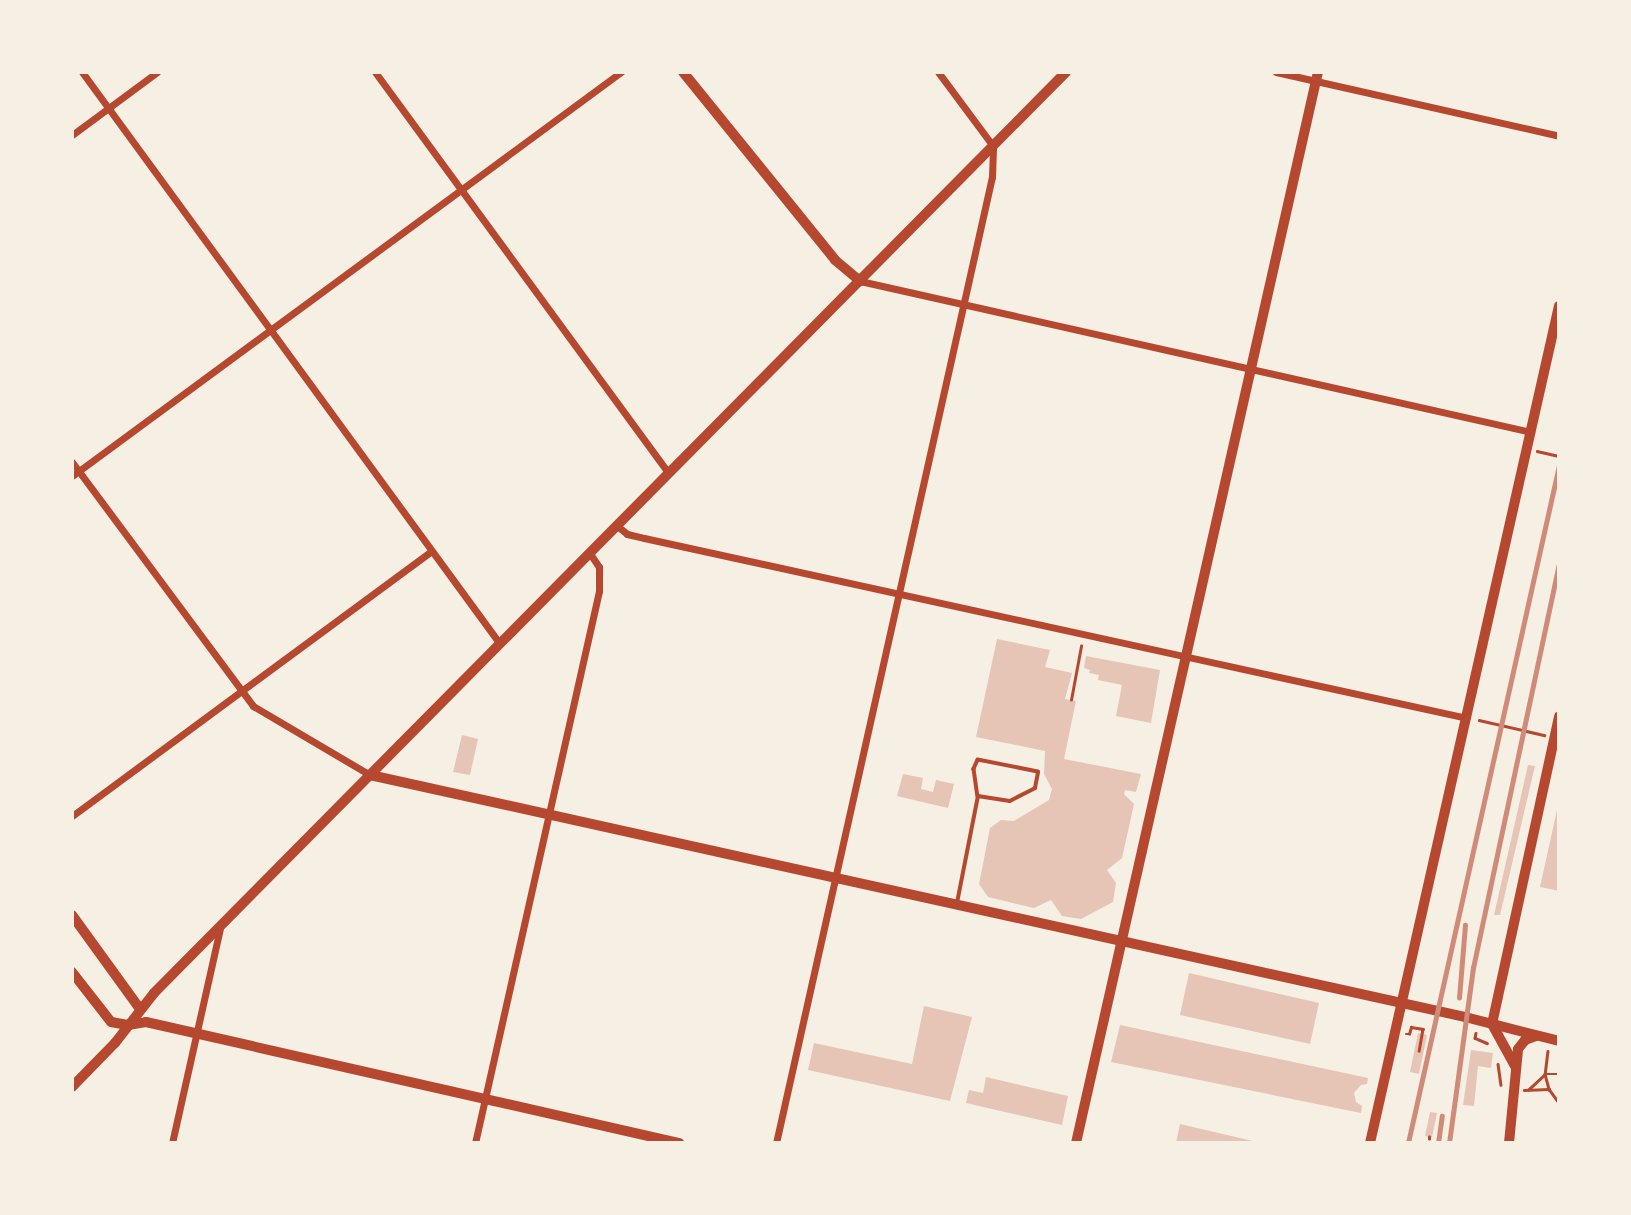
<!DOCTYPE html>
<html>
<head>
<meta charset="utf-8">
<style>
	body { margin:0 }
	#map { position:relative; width:1631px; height:1215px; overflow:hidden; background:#f6efe4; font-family:"Titillium Web",sans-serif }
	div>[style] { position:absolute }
	.building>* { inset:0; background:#e6c5b7 }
	.path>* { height:2.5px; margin:-1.25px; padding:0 1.25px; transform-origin:1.25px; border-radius:1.25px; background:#b5482f }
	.service>* { height:3.5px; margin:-1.75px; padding:0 1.75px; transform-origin:1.75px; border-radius:1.75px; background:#b5482f }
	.minor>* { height:7px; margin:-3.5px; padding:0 3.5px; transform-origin:3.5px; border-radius:3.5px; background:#b5482f }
	.tertiary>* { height:10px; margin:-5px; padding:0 5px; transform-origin:5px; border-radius:5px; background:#b5482f }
	.rail>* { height:4.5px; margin:-2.25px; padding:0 2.25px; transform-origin:2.25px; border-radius:2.25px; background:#cf8b77 }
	span { translate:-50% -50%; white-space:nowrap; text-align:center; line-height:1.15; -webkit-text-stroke:6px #f6efe4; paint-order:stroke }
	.frame { position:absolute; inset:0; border:74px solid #f6efe4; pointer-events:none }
</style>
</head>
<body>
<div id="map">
	<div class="building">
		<i style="clip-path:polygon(997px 639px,1050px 650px,1045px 667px,1072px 673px,1065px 699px,1076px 701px,1064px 759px,1141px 774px,1136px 792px,1125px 790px,1124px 794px,1134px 804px,1122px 858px,1107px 870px,1116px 883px,1113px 902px,1081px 919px,1062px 916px,1051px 900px,1034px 908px,988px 897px,979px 884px,990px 828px,1001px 820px,1014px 821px,1049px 800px,1052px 789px,1044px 774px,1045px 751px,976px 737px)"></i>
		<i style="clip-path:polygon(1086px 656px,1160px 670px,1151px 723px,1116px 716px,1122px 685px,1098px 680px,1099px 675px,1089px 673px,1090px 670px,1084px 668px)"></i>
		<i style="clip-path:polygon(462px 735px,478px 739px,470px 775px,453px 772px)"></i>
		<i style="clip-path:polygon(1528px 765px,1535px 766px,1500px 915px,1494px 915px)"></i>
		<i style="clip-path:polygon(903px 774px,923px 778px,921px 789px,933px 792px,936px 780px,954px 784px,948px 808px,897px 796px)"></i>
		<i style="clip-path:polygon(1557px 810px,1559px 810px,1559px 891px,1540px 887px)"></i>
		<i style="clip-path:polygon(1189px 973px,1319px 1003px,1310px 1044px,1180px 1015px)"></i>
		<i style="clip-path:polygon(924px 1006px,972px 1017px,950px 1101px,808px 1070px,814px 1043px,912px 1064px)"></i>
		<i style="clip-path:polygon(1120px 1025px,1368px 1078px,1367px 1084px,1361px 1085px,1354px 1093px,1356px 1102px,1362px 1106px,1361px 1113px,1111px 1062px)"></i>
		<i style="clip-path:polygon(1418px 1033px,1427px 1035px,1419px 1074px,1410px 1072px)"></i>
		<i style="clip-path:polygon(1471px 1050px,1493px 1053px,1491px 1068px,1478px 1066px,1474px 1106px,1463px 1105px)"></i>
		<i style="clip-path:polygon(986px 1077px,1068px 1096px,1062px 1125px,966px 1103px,969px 1090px,983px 1093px)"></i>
		<i style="clip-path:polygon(1430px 1112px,1437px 1113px,1432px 1137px,1425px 1136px)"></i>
		<i style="clip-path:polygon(1180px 1124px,1257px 1142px,1257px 1143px,1176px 1143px)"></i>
	</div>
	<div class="path">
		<i style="left:1537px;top:451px;width:23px;rotate:13deg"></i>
		<i style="left:1071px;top:700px;width:55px;rotate:-79.5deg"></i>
		<i style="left:1479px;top:720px;width:67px;rotate:13deg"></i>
		<i style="left:1476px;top:1033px;width:5px;rotate:101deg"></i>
		<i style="left:1475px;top:1038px;width:13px;rotate:23deg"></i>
		<i style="left:1406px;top:1034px;width:3px"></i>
		<i style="left:1409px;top:1034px;width:7px;rotate:-74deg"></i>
		<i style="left:1411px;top:1027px;width:12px;rotate:9deg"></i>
		<i style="left:1423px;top:1029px;width:22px;rotate:100deg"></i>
		<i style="left:1548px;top:1051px;width:23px;rotate:97deg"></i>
		<i style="left:1545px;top:1074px;width:16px;rotate:75deg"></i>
		<i style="left:1498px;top:1064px;width:21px;rotate:82deg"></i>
		<i style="left:1524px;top:1090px;width:25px;rotate:-2deg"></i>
		<i style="left:1549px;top:1089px;width:17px;rotate:54deg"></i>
		<i style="left:1528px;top:1090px;width:23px;rotate:-43deg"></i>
		<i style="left:1545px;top:1074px;width:14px"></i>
		<i style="left:1429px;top:1139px;width:2px;rotate:-90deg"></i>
	</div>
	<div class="service">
		<i style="left:957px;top:903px;width:109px;rotate:-78.9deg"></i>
		<i style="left:978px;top:796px;width:32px;rotate:9deg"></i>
		<i style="left:1010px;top:801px;width:28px;rotate:-27deg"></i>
		<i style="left:1035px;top:788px;width:16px;rotate:-79deg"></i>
		<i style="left:1038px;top:772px;width:61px;rotate:-168.7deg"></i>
		<i style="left:978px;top:760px;width:10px;rotate:114deg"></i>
		<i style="left:974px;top:769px;width:27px;rotate:82deg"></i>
	</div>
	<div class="minor">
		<i style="left:82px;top:72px;width:708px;rotate:53.84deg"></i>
		<i style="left:375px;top:72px;width:497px;rotate:53.8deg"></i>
		<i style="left:1276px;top:72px;width:290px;rotate:12.7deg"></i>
		<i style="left:72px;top:135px;width:106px;rotate:-36.5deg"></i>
		<i style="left:860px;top:281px;width:688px;rotate:12.68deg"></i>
		<i style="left:72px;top:462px;width:304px;rotate:53.4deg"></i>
		<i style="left:253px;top:706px;width:136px;rotate:30.5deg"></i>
		<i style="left:72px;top:476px;width:682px;rotate:-36.35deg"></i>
		<i style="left:616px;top:525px;width:14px;rotate:39deg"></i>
		<i style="left:627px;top:534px;width:17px;rotate:13deg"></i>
		<i style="left:644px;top:538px;width:842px;rotate:12.34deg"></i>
		<i style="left:72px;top:816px;width:446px;rotate:-36.4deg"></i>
		<i style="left:172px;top:1143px;width:220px;rotate:-77.4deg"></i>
		<i style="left:475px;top:1143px;width:566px;rotate:-77.34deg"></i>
		<i style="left:599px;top:591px;width:24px;rotate:-90deg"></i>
		<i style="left:599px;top:567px;width:18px;rotate:-124deg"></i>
		<i style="left:776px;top:1143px;width:990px;rotate:-77.4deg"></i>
		<i style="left:992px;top:177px;width:31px;rotate:-88deg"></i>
		<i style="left:993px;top:146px;width:92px;rotate:-126.6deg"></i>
	</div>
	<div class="tertiary">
		<i style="left:683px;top:72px;width:242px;rotate:51deg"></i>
		<i style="left:835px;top:260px;width:33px;rotate:40deg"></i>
		<i style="left:370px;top:775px;width:1121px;rotate:12.46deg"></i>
		<i style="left:1465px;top:1017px;width:97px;rotate:14.3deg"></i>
		<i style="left:72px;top:915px;width:116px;rotate:54.1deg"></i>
		<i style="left:72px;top:972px;width:63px;rotate:52deg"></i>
		<i style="left:111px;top:1022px;width:17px;rotate:10deg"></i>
		<i style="left:128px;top:1025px;width:18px;rotate:-9deg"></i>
		<i style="left:146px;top:1022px;width:547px;rotate:12.79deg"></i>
		<i style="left:1492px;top:1024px;width:315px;rotate:-77.7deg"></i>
		<i style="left:1492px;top:1024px;width:48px;rotate:61.3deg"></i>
		<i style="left:72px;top:1087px;width:62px;rotate:-45.7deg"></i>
		<i style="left:115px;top:1043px;width:63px;rotate:-52deg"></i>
		<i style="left:154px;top:993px;width:1296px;rotate:-45.28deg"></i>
		<i style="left:1076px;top:1143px;width:1098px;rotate:-77.27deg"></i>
		<i style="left:1370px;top:1143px;width:858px;rotate:-77.28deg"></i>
		<i style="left:1509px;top:1143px;width:94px;rotate:-84.5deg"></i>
		<i style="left:1518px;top:1049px;width:11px;rotate:-52deg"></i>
		<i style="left:1525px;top:1040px;width:12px;rotate:-20deg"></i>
	</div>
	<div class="rail">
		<i style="left:1459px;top:998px;width:73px;rotate:-85.3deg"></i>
		<i style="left:1408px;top:1143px;width:695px;rotate:-77.44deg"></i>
		<i style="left:1438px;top:1143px;width:27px;rotate:-82deg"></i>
		<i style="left:1449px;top:1143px;width:177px;rotate:-82.2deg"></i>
		<i style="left:1473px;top:968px;width:412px;rotate:-78deg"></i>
	</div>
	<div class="frame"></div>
</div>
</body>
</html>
